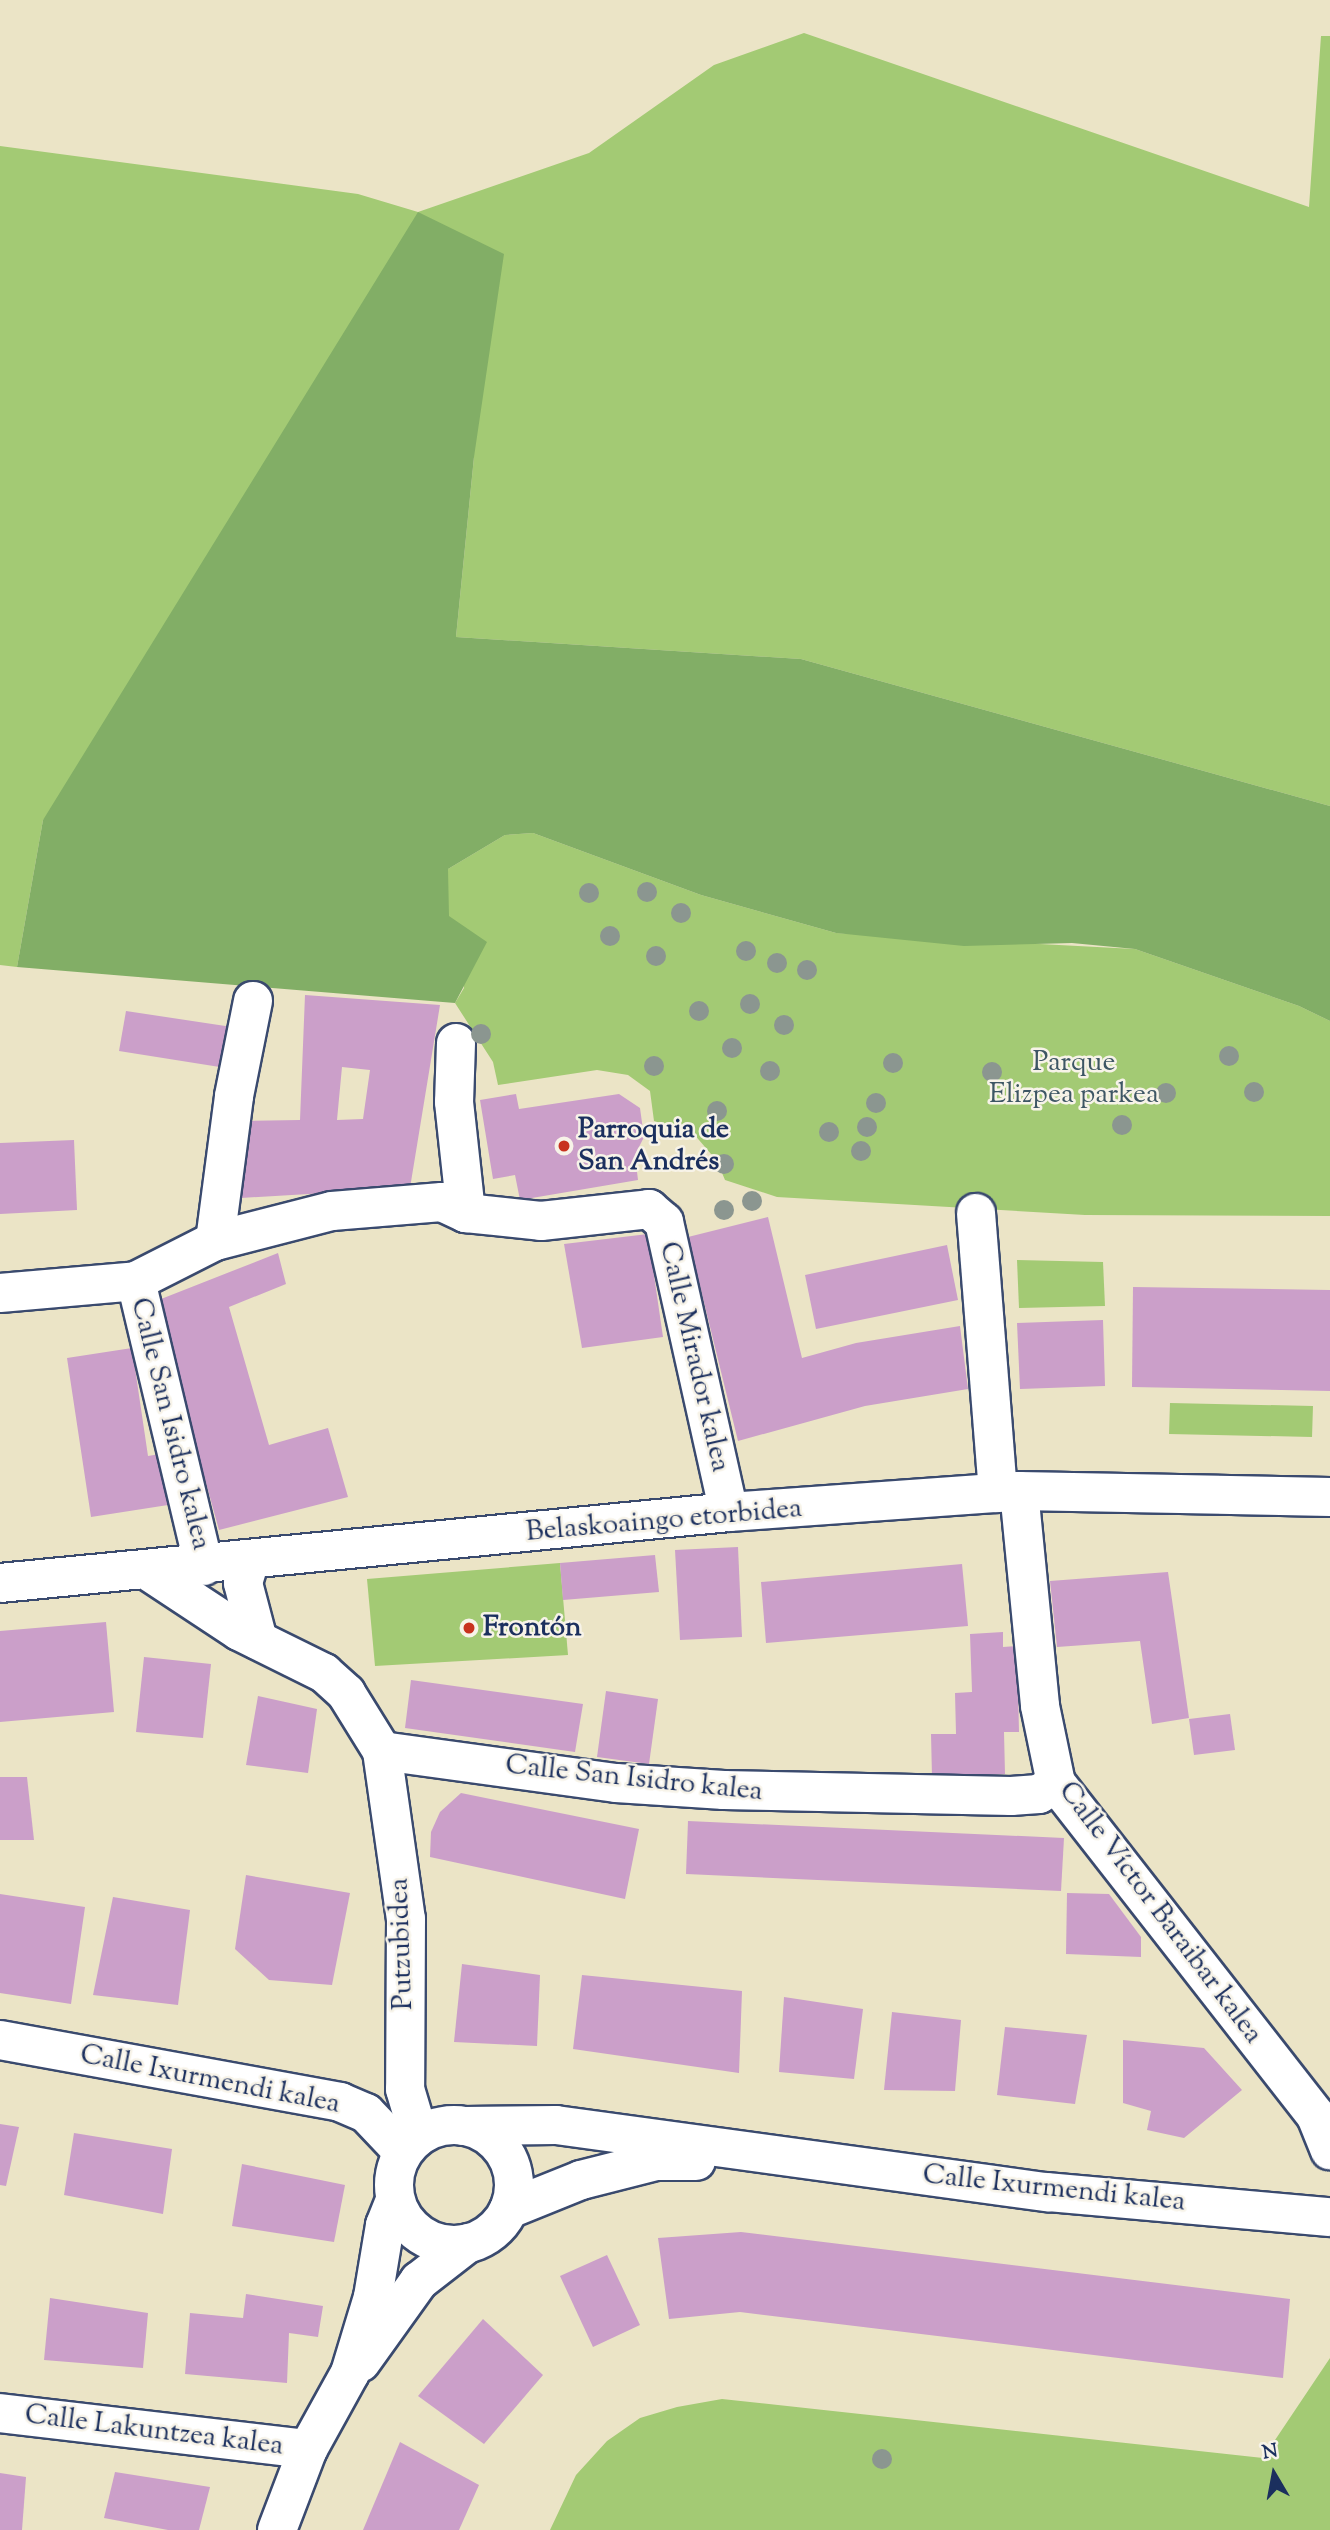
<!DOCTYPE html>
<html>
<head>
<meta charset="utf-8">
<style>
	body { margin:0 }
	#map { position:relative; width:1330px; height:2530px; overflow:hidden; background:#ebe4c6; font-family:"Sorts Mill Goudy",serif }
	div>[style] { position:absolute }
	.green>* { inset:0; background:#a3ca74 }
	.forest>* { inset:0; background:#82ae66 }
	.building>* { inset:0; background:#cb9fc9 }
	.roads { filter:drop-shadow(2px 0 #3a4a6e) drop-shadow(-2px 0 #3a4a6e) drop-shadow(0 2px #3a4a6e) drop-shadow(0 -2px #3a4a6e) }
	.minor>* { height:38px; margin:-19px; padding:0 19px; transform-origin:19px; border-radius:19px; background:#fff }
	.minor>.ring { margin:-19px; padding:0; box-sizing:content-box; background:none; border:38px solid #fff; border-radius:50% }
	.trees>* { width:20px; height:20px; margin:-10px; border-radius:50%; background:#8b9690 }
	.dots>* { width:19px; height:19px; translate:-50% -50%; box-sizing:border-box; border:4px solid #f7f3e8; border-radius:50% }
	span { translate:-50% -50%; white-space:nowrap; text-align:center; line-height:1.15; -webkit-text-stroke:5px #f7f3e8; paint-order:stroke }
	.park-label { font-size:28px; color:#3d5664 }
	.poi-label { font-size:28px; color:#1b2f5e; font-weight:700 }
	.left { translate:0 -50%; text-align:left }
	.street-label { font-size:28px; color:#1b2f5e }
	.north { position:absolute; left:1239px; top:2439px; width:70px; height:70px; -webkit-text-stroke:5px #f7f3e8; paint-order:stroke; rotate:350deg; font-size:19px; font-weight:700; line-height:28px; text-align:center; color:#1b2f5e }
	.north::after { content:''; display:block; margin:auto; width:24px; height:32px; background:#1b2f5e; clip-path:polygon(50% 0,100% 100%,50% 72%,0 100%) }
</style>
</head>
<body>
<div id="map">
	<div class="green">
		<i style="clip-path:polygon(804px 33px,1309px 207px,1321px 36px,1330px 36px,1330px 806px,801px 659px,456px 637px,474px 457px,43px 820px,17px 967px,0 965px,0 146px,358px 194px,418px 212px,589px 153px,714px 65px)"></i>
		<i style="clip-path:polygon(533px 833px,701px 895px,836px 933px,1135px 949px,1299px 1006px,1330px 1021px,1330px 1216px,1085px 1215px,777px 1197px,725px 1180px,717px 1161px,693px 1133px,654px 1121px,650px 1091px,628px 1075px,597px 1070px,498px 1085px,493px 1062px,455px 1003px,464px 988px,448px 916px,448px 869px,505px 835px)"></i>
		<i style="clip-path:polygon(1017px 1260px,1103px 1262px,1105px 1306px,1019px 1308px)"></i>
		<i style="clip-path:polygon(1170px 1403px,1313px 1406px,1312px 1437px,1169px 1434px)"></i>
		<i style="clip-path:polygon(560px 1563px,568px 1655px,375px 1666px,367px 1579px)"></i>
		<i style="clip-path:polygon(1330px 2358px,1330px 2530px,550px 2530px,576px 2475px,607px 2441px,640px 2418px,677px 2407px,722px 2399px,1263px 2458px)"></i>
	</div>
	<div class="forest">
		<i style="clip-path:polygon(418px 212px,504px 254px,474px 457px,456px 637px,801px 659px,1330px 806px,1330px 1021px,1299px 1006px,1135px 949px,1072px 943px,964px 946px,836px 933px,701px 895px,533px 833px,505px 835px,448px 869px,449px 916px,487px 942px,455px 1003px,17px 967px,43px 820px)"></i>
	</div>
	<div class="building">
		<i style="clip-path:polygon(evenodd,305px 995px,440px 1005px,410px 1188px,241px 1198px,247px 1121px,300px 1120px,305px 995px,342px 1067px,370px 1070px,363px 1119px,337px 1120px,342px 1067px)"></i>
		<i style="clip-path:polygon(126px 1011px,232px 1027px,226px 1068px,119px 1051px)"></i>
		<i style="clip-path:polygon(516px 1094px,519px 1109px,619px 1094px,640px 1108px,644px 1137px,635px 1155px,638px 1180px,520px 1200px,515px 1175px,493px 1179px,480px 1100px)"></i>
		<i style="clip-path:polygon(74px 1140px,77px 1210px,0 1214px,0 1143px)"></i>
		<i style="clip-path:polygon(768px 1217px,802px 1358px,856px 1343px,960px 1326px,968px 1389px,865px 1406px,738px 1441px,688px 1237px)"></i>
		<i style="clip-path:polygon(648px 1234px,663px 1337px,582px 1348px,564px 1244px)"></i>
		<i style="clip-path:polygon(947px 1245px,958px 1300px,816px 1329px,805px 1275px)"></i>
		<i style="clip-path:polygon(278px 1253px,286px 1284px,229px 1307px,269px 1445px,328px 1428px,348px 1497px,219px 1530px,156px 1301px)"></i>
		<i style="clip-path:polygon(1133px 1287px,1330px 1290px,1330px 1391px,1132px 1387px)"></i>
		<i style="clip-path:polygon(1103px 1320px,1105px 1386px,1020px 1389px,1017px 1323px)"></i>
		<i style="clip-path:polygon(132px 1348px,148px 1456px,160px 1454px,168px 1505px,91px 1517px,67px 1358px)"></i>
		<i style="clip-path:polygon(738px 1547px,742px 1637px,680px 1640px,675px 1550px)"></i>
		<i style="clip-path:polygon(655px 1555px,659px 1592px,563px 1600px,560px 1563px)"></i>
		<i style="clip-path:polygon(962px 1564px,968px 1626px,766px 1643px,761px 1582px)"></i>
		<i style="clip-path:polygon(1168px 1572px,1189px 1718px,1152px 1724px,1140px 1641px,1057px 1647px,1050px 1581px)"></i>
		<i style="clip-path:polygon(106px 1622px,114px 1712px,0 1722px,0 1631px)"></i>
		<i style="clip-path:polygon(1003px 1632px,1003px 1647px,1017px 1646px,1019px 1732px,1004px 1732px,1005px 1774px,932px 1777px,931px 1734px,956px 1734px,955px 1693px,972px 1692px,970px 1634px)"></i>
		<i style="clip-path:polygon(144px 1657px,211px 1664px,203px 1738px,136px 1732px)"></i>
		<i style="clip-path:polygon(411px 1680px,583px 1704px,575px 1752px,405px 1728px)"></i>
		<i style="clip-path:polygon(606px 1691px,658px 1699px,649px 1764px,597px 1757px)"></i>
		<i style="clip-path:polygon(258px 1696px,317px 1709px,308px 1773px,246px 1765px)"></i>
		<i style="clip-path:polygon(1230px 1714px,1235px 1750px,1194px 1755px,1189px 1719px)"></i>
		<i style="clip-path:polygon(0 1777px,27px 1777px,34px 1840px,0 1840px)"></i>
		<i style="clip-path:polygon(461px 1793px,639px 1829px,625px 1899px,430px 1857px,431px 1832px,440px 1812px)"></i>
		<i style="clip-path:polygon(688px 1821px,1064px 1838px,1061px 1891px,686px 1874px)"></i>
		<i style="clip-path:polygon(246px 1875px,350px 1893px,332px 1985px,269px 1980px,235px 1949px)"></i>
		<i style="clip-path:polygon(1067px 1893px,1109px 1894px,1141px 1937px,1141px 1957px,1066px 1954px)"></i>
		<i style="clip-path:polygon(0 1894px,85px 1907px,71px 2004px,0 1993px)"></i>
		<i style="clip-path:polygon(113px 1897px,190px 1910px,178px 2005px,93px 1995px)"></i>
		<i style="clip-path:polygon(462px 1964px,540px 1975px,537px 2046px,454px 2042px)"></i>
		<i style="clip-path:polygon(582px 1975px,742px 1991px,739px 2073px,573px 2049px)"></i>
		<i style="clip-path:polygon(784px 1997px,863px 2009px,854px 2079px,779px 2072px)"></i>
		<i style="clip-path:polygon(892px 2012px,961px 2020px,955px 2091px,884px 2090px)"></i>
		<i style="clip-path:polygon(1005px 2027px,1087px 2035px,1075px 2104px,997px 2095px)"></i>
		<i style="clip-path:polygon(1123px 2040px,1204px 2048px,1242px 2090px,1184px 2138px,1147px 2130px,1151px 2111px,1123px 2103px)"></i>
		<i style="clip-path:polygon(0 2124px,19px 2127px,6px 2186px,0 2185px)"></i>
		<i style="clip-path:polygon(74px 2133px,172px 2149px,163px 2214px,64px 2195px)"></i>
		<i style="clip-path:polygon(242px 2164px,345px 2185px,334px 2242px,232px 2226px)"></i>
		<i style="clip-path:polygon(741px 2232px,1290px 2299px,1283px 2378px,740px 2312px,669px 2319px,658px 2238px)"></i>
		<i style="clip-path:polygon(607px 2255px,640px 2325px,593px 2347px,560px 2276px)"></i>
		<i style="clip-path:polygon(246px 2294px,323px 2306px,318px 2337px,289px 2333px,287px 2383px,185px 2374px,190px 2313px,243px 2318px)"></i>
		<i style="clip-path:polygon(50px 2298px,148px 2313px,143px 2368px,44px 2360px)"></i>
		<i style="clip-path:polygon(483px 2319px,543px 2375px,484px 2444px,418px 2396px)"></i>
		<i style="clip-path:polygon(400px 2442px,479px 2485px,459px 2530px,363px 2530px)"></i>
		<i style="clip-path:polygon(115px 2472px,210px 2487px,199px 2530px,168px 2530px,104px 2518px)"></i>
		<i style="clip-path:polygon(0 2473px,26px 2477px,22px 2530px,0 2530px)"></i>
	</div>
	<div class="roads">
		<div class="minor">
			<i style="left:456px;top:1043px;width:59px;rotate:91.9deg"></i>
			<i style="left:454px;top:1102px;width:112px;rotate:83.8deg"></i>
			<i style="left:976px;top:1213px;width:281px;rotate:85.5deg"></i>
			<i style="left:215px;top:1241px;width:146px;rotate:-82.5deg"></i>
			<i style="left:234px;top:1096px;width:97px;rotate:-78.7deg"></i>
			<i style="left:136px;top:1281px;width:293px;rotate:76.6deg"></i>
			<i style="left:0;top:1293px;width:137px;rotate:-5deg"></i>
			<i style="left:136px;top:1281px;width:89px;rotate:-26.9deg"></i>
			<i style="left:215px;top:1241px;width:121px;rotate:-14.4deg"></i>
			<i style="left:332px;top:1211px;width:110px;rotate:-4.7deg"></i>
			<i style="left:442px;top:1202px;width:26px;rotate:25deg"></i>
			<i style="left:466px;top:1213px;width:75px;rotate:6.1deg"></i>
			<i style="left:541px;top:1221px;width:109px;rotate:-6.3deg"></i>
			<i style="left:649px;top:1209px;width:20px;rotate:41deg"></i>
			<i style="left:664px;top:1222px;width:297px;rotate:77.4deg"></i>
			<i style="left:1019px;top:1491px;width:216px;rotate:84.4deg"></i>
			<i style="left:1040px;top:1706px;width:79px;rotate:78.3deg"></i>
			<i style="left:1056px;top:1783px;width:422px;rotate:52deg"></i>
			<i style="left:1316px;top:2116px;width:37px;rotate:68deg"></i>
			<i style="left:250px;top:1560px;width:24px;rotate:107deg"></i>
			<i style="left:243px;top:1583px;width:59px;rotate:75.3deg"></i>
			<i style="left:145px;top:1569px;width:113px;rotate:33.4deg"></i>
			<i style="left:239px;top:1631px;width:95px;rotate:26.3deg"></i>
			<i style="left:324px;top:1673px;width:30px;rotate:42deg"></i>
			<i style="left:346px;top:1693px;width:68px;rotate:58.2deg"></i>
			<i style="left:382px;top:1751px;width:170px;rotate:81.9deg"></i>
			<i style="left:406px;top:1919px;width:170px;rotate:90.3deg"></i>
			<i style="left:405px;top:2089px;width:49px;rotate:73.4deg"></i>
			<i style="left:0;top:1583px;width:732px;rotate:-5.56deg"></i>
			<i style="left:729px;top:1512px;width:291px;rotate:-4.1deg"></i>
			<i style="left:1019px;top:1491px;width:311px;rotate:1.1deg"></i>
			<i style="left:382px;top:1751px;width:236px;rotate:7.8deg"></i>
			<i style="left:616px;top:1783px;width:108px;rotate:3.7deg"></i>
			<i style="left:724px;top:1790px;width:287px;rotate:1.2deg"></i>
			<i style="left:1011px;top:1796px;width:28px;rotate:-4deg"></i>
			<i style="left:1039px;top:1794px;width:20px;rotate:-33deg"></i>
			<i style="left:0;top:2040px;width:346px;rotate:10.3deg"></i>
			<i style="left:340px;top:2102px;width:28px;rotate:23deg"></i>
			<i style="left:366px;top:2113px;width:54px;rotate:46.5deg"></i>
			<i class="ring" style="left:394px;top:2125px;width:82px;height:82px"></i>
			<i style="left:464px;top:2126px;width:92px;rotate:-0.6deg"></i>
			<i style="left:556px;top:2125px;width:497px;rotate:7.8deg"></i>
			<i style="left:1048px;top:2192px;width:283px;rotate:5.1deg"></i>
			<i style="left:509px;top:2209px;width:78px;rotate:-21.9deg"></i>
			<i style="left:581px;top:2180px;width:77px;rotate:-14.2deg"></i>
			<i style="left:656px;top:2161px;width:40px"></i>
			<i style="left:361px;top:2362px;width:100px;rotate:-54.4deg"></i>
			<i style="left:419px;top:2281px;width:62px;rotate:-37.8deg"></i>
			<i style="left:0;top:2413px;width:310px;rotate:6.7deg"></i>
			<i style="left:277px;top:2530px;width:87px;rotate:-69.1deg"></i>
			<i style="left:308px;top:2449px;width:87px;rotate:-61.1deg"></i>
			<i style="left:350px;top:2373px;width:79px;rotate:-73.2deg"></i>
			<i style="left:373px;top:2297px;width:73px;rotate:-80.5deg"></i>
			<i style="left:385px;top:2225px;width:27px;rotate:-68deg"></i>
		</div>
	</div>
	<div class="trees">
		<i style="left:647px;top:892px"></i>
		<i style="left:589px;top:893px"></i>
		<i style="left:681px;top:913px"></i>
		<i style="left:610px;top:936px"></i>
		<i style="left:746px;top:951px"></i>
		<i style="left:656px;top:956px"></i>
		<i style="left:777px;top:963px"></i>
		<i style="left:807px;top:970px"></i>
		<i style="left:750px;top:1004px"></i>
		<i style="left:699px;top:1011px"></i>
		<i style="left:784px;top:1025px"></i>
		<i style="left:481px;top:1034px"></i>
		<i style="left:732px;top:1048px"></i>
		<i style="left:1229px;top:1056px"></i>
		<i style="left:893px;top:1063px"></i>
		<i style="left:654px;top:1066px"></i>
		<i style="left:770px;top:1071px"></i>
		<i style="left:992px;top:1072px"></i>
		<i style="left:1254px;top:1092px"></i>
		<i style="left:1166px;top:1093px"></i>
		<i style="left:876px;top:1103px"></i>
		<i style="left:717px;top:1111px"></i>
		<i style="left:1122px;top:1125px"></i>
		<i style="left:867px;top:1127px"></i>
		<i style="left:829px;top:1132px"></i>
		<i style="left:861px;top:1151px"></i>
		<i style="left:724px;top:1164px"></i>
		<i style="left:752px;top:1201px"></i>
		<i style="left:724px;top:1210px"></i>
		<i style="left:882px;top:2459px"></i>
	</div>
	<div class="dots">
		<i style="left:564px;top:1146px;background:#c8321e"></i>
		<i style="left:469px;top:1628px;background:#c8321e"></i>
	</div>
	<div class="park-label">
		<span style="left:1074px;top:1079px">Parque<br>Elizpea parkea</span>
	</div>
	<div class="poi-label">
		<span class="left" style="left:578px;top:1146px">Parroquia de<br>San Andrés</span>
		<span class="left" style="left:483px;top:1628px">Frontón</span>
	</div>
	<div class="street-label">
		<span style="left:694px;top:1357px;rotate:77deg">Calle Mirador kalea</span>
		<span style="left:170px;top:1424px;rotate:76deg">Calle San Isidro kalea</span>
		<span style="left:664px;top:1521px;rotate:-5deg">Belaskoaingo etorbidea</span>
		<span style="left:634px;top:1779px;rotate:6deg">Calle San Isidro kalea</span>
		<span style="left:1160px;top:1913px;rotate:53deg">Calle Víctor Baraibar kalea</span>
		<span style="left:402px;top:1944px;rotate:-92deg">Putzubidea</span>
		<span style="left:210px;top:2080px;rotate:11deg">Calle Ixurmendi kalea</span>
		<span style="left:1054px;top:2189px;rotate:6deg">Calle Ixurmendi kalea</span>
		<span style="left:154px;top:2431px;rotate:7deg">Calle Lakuntzea kalea</span>
	</div>
	<div class="north">N</div>
</div>
</body>
</html>
